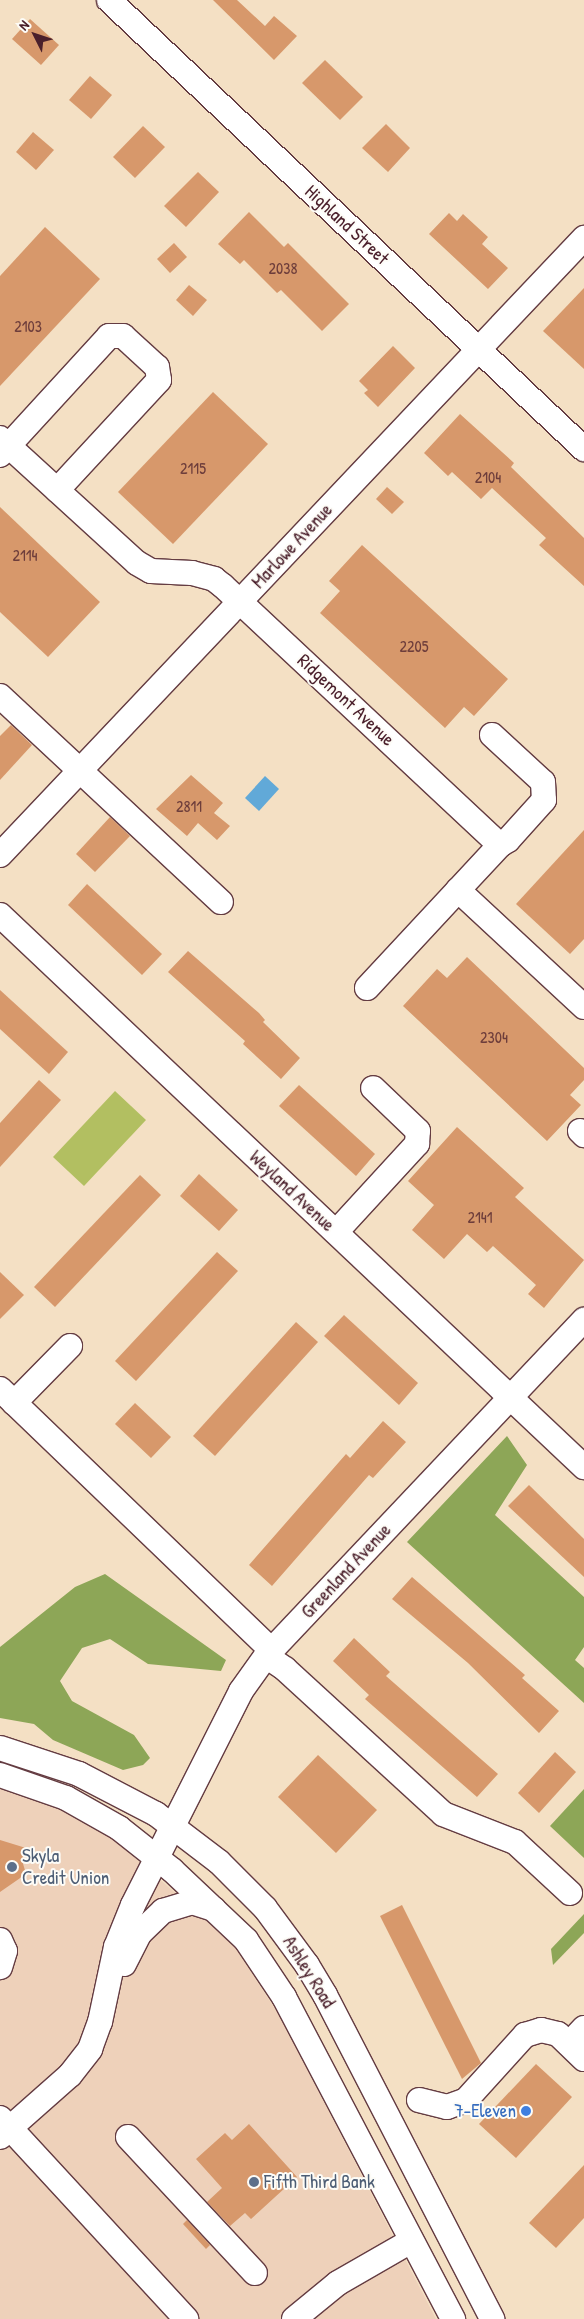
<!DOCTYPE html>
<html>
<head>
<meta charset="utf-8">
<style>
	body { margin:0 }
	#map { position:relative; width:584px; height:2319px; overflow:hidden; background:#f4e0c4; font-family:"Patrick Hand",sans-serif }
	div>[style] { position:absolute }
	.built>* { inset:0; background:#eed1ba }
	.green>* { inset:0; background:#b2bf61 }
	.forest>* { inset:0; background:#8da657 }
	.water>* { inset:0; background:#61a9d8 }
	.building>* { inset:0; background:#d7986b }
	.roads { filter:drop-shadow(1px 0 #643c42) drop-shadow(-1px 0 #643c42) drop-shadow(0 1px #643c42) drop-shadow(0 -1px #643c42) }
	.minor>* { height:24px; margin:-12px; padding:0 12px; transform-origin:12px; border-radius:12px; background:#fff }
	.dots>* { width:14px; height:14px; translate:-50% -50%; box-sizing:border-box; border:2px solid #fdfcf7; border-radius:50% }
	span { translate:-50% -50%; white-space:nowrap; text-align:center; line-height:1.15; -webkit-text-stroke:4px #fdfcf7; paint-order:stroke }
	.number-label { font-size:16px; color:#6d3d3b }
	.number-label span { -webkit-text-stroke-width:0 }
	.street-label { font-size:19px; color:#4a1f2b }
	.service-label { font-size:19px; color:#4e5e75 }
	.left { translate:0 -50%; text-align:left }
	.shop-label { font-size:19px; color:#366cbe }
	.right { translate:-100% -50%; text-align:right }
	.north { position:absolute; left:10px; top:10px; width:50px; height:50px; -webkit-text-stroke:4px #fdfcf7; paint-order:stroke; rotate:311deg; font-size:14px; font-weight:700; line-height:20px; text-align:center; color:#4a1f2b }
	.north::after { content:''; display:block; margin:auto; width:18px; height:22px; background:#4a1f2b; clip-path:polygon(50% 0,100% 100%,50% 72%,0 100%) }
</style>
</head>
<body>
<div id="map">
	<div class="built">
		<i style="clip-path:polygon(0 1788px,61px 1810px,107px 1834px,230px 1940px,279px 2015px,436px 2319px,0 2319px)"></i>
	</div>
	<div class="green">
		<i style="clip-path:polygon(115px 1091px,146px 1120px,84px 1186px,53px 1157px)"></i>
	</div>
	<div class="forest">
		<i style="clip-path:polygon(507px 1436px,527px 1465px,495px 1515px,584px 1597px,584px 1647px,575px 1660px,584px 1668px,584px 1703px,407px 1542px)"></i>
		<i style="clip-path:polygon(105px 1574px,226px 1660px,221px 1671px,148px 1664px,110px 1639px,82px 1648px,60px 1681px,72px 1701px,134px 1735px,150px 1758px,143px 1765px,123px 1770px,53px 1740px,34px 1724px,0 1718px,0 1647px,75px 1587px)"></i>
		<i style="clip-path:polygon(584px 1789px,584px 1858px,550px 1826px)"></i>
		<i style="clip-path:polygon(584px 1914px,584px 1933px,553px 1965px,551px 1949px)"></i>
	</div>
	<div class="water">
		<i style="clip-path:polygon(265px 776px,279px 789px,259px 811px,245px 798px)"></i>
	</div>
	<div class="building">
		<i style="clip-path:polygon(213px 0,237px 0,265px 26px,274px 16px,297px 36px,274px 60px)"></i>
		<i style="clip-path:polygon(30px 19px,59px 45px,41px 65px,12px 39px)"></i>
		<i style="clip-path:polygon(325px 60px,363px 97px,340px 120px,302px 83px)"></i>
		<i style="clip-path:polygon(90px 76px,112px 95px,91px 119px,69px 100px)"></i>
		<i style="clip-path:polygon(386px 124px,410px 148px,388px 172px,362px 148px)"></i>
		<i style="clip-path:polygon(143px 126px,165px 147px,135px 178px,113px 157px)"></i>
		<i style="clip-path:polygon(33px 132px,54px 150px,36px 170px,16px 152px)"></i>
		<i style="clip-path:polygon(198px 172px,219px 192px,186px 227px,164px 206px)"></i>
		<i style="clip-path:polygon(249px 212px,284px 247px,288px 243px,349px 304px,322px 331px,281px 290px,277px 293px,244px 260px,240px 264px,218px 244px)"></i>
		<i style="clip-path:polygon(449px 213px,457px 221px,463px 214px,488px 237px,482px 244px,508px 268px,488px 289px,429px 234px)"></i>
		<i style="clip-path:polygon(45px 227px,100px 279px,0 386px,0 276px)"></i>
		<i style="clip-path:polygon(174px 243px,187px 257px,170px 273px,157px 259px)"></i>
		<i style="clip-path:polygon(189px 285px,207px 300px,193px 316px,176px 300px)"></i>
		<i style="clip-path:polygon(584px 288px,584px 369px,543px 331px)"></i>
		<i style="clip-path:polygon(393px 346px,415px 368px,378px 407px,364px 393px,368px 390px,359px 381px)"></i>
		<i style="clip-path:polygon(213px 392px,268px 444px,173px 544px,118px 492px)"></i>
		<i style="clip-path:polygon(460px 414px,514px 463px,511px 467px,584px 538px,584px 586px,539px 545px,546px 538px,492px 488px,481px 499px,452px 472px,448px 476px,424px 453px)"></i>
		<i style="clip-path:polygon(387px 487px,404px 502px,392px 514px,376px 499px)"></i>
		<i style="clip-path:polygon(0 507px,100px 602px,48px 657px,0 612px)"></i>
		<i style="clip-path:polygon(362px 545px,508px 679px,474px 716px,464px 707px,445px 728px,320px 613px,340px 591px,329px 581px)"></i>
		<i style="clip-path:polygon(11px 725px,32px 745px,0 780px,0 736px)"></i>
		<i style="clip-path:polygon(191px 775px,223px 803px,214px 813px,230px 826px,217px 840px,198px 823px,187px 836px,156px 809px)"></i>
		<i style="clip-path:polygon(110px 817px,130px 836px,95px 872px,76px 854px)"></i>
		<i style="clip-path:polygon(584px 830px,584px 939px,570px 954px,516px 904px)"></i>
		<i style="clip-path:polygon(87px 884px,162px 954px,142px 975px,68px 905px)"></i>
		<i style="clip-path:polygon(188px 951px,259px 1013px,265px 1020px,263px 1022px,300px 1058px,281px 1079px,243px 1044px,245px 1041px,168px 972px)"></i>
		<i style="clip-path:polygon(467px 957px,584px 1068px,584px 1080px,570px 1095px,581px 1105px,547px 1141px,403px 1006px,437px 969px,447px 978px)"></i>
		<i style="clip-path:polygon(0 990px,68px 1052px,49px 1074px,0 1029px)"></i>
		<i style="clip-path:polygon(39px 1080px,61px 1100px,0 1167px,0 1123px)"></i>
		<i style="clip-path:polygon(299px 1085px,375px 1154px,356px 1176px,279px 1106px)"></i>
		<i style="clip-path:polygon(457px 1127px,524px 1188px,515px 1197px,584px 1260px,544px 1308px,528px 1294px,536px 1285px,493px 1246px,487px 1252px,467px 1234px,444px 1259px,412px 1230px,434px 1205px,408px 1181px)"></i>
		<i style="clip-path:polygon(199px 1174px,238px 1210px,219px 1231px,180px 1196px)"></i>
		<i style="clip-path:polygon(140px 1175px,161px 1195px,55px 1307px,34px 1287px)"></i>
		<i style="clip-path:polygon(217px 1252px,238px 1271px,136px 1381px,115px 1361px)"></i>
		<i style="clip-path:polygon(0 1272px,24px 1295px,0 1319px)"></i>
		<i style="clip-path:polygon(344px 1315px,418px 1383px,399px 1405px,324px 1336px)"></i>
		<i style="clip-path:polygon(296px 1322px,318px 1342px,215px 1456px,193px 1436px)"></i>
		<i style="clip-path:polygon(135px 1403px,171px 1437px,151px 1458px,115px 1424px)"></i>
		<i style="clip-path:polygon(383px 1421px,406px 1442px,373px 1478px,369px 1475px,272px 1586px,249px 1565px,346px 1454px,350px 1458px)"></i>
		<i style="clip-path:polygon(529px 1485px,584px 1539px,584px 1577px,508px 1506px)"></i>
		<i style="clip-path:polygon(412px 1577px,525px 1675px,522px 1678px,559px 1711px,539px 1733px,468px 1663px,392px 1599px)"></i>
		<i style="clip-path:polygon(354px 1638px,390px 1672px,386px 1676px,498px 1774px,477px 1797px,365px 1699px,369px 1695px,333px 1661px)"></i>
		<i style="clip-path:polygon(555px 1752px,576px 1772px,539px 1813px,518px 1793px)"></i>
		<i style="clip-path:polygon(318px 1755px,377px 1810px,336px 1853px,278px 1797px)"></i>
		<i style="clip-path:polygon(0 1840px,26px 1848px,22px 1860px,26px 1874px,0 1892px)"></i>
		<i style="clip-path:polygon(402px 1905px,481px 2063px,462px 2079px,380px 1916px)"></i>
		<i style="clip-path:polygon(536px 2064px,572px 2097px,516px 2158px,479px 2124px)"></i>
		<i style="clip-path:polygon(249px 2124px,297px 2177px,251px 2219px,245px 2213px,230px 2226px,207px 2202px,222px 2188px,196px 2159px,225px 2133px,232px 2140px)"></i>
		<i style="clip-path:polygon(584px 2165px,584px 2218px,556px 2248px,529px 2223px)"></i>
		<i style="clip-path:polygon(187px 2220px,210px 2245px,206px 2249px,183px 2224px)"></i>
	</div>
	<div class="roads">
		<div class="minor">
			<i style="left:109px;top:0;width:654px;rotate:43.39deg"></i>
			<i style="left:0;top:438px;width:185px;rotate:42.4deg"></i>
			<i style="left:137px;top:563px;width:16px;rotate:30deg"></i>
			<i style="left:151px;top:571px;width:41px;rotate:2.8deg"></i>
			<i style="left:192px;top:573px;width:23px;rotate:15deg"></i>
			<i style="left:214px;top:579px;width:11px;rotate:38deg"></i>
			<i style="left:223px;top:586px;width:379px;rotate:43.1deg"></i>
			<i style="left:500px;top:845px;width:62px;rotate:133deg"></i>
			<i style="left:458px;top:890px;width:172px;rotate:42.9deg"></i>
			<i style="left:0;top:455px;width:161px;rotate:-47.5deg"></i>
			<i style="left:109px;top:336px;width:14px"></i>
			<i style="left:123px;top:336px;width:46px;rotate:42.4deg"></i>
			<i style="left:157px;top:367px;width:13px;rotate:81deg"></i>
			<i style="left:159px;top:380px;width:150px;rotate:132.8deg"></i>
			<i style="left:0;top:696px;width:302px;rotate:43deg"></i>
			<i style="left:492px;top:735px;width:69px;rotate:42.7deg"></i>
			<i style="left:543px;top:782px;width:18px;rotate:87deg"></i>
			<i style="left:544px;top:800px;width:54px;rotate:132deg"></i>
			<i style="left:508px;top:840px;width:9px;rotate:148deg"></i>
			<i style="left:0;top:855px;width:850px;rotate:-46.57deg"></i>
			<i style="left:0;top:915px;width:804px;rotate:43.39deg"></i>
			<i style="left:367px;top:988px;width:134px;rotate:-47.1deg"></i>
			<i style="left:580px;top:1131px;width:6px;rotate:45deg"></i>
			<i style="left:336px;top:1232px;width:120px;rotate:-47.4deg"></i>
			<i style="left:417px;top:1144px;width:13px;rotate:-86deg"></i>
			<i style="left:418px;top:1131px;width:62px;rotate:-136.3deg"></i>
			<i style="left:0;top:1389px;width:376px;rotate:43.9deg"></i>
			<i style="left:14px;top:1403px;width:80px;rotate:-45.5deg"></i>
			<i style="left:266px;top:1656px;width:23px;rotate:34deg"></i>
			<i style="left:285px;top:1669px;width:214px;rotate:42.5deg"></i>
			<i style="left:443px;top:1814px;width:77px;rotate:21.3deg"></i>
			<i style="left:515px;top:1842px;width:75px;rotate:42.8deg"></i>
			<i style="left:0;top:1748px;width:83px;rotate:18.2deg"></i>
			<i style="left:79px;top:1774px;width:87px;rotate:27.5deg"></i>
			<i style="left:156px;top:1814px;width:79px;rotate:37.3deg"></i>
			<i style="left:219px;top:1862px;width:65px;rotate:45deg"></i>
			<i style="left:265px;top:1908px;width:71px;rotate:53.6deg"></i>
			<i style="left:307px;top:1965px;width:35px;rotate:59deg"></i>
			<i style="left:325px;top:1995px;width:365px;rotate:62.7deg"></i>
			<i style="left:0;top:1775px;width:70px;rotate:19.2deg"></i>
			<i style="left:66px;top:1798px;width:61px;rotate:29.5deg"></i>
			<i style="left:119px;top:1828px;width:68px;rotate:38.4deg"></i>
			<i style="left:172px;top:1870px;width:102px;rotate:43.4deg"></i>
			<i style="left:246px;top:1940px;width:69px;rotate:56.3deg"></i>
			<i style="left:284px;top:1997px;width:364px;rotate:62.3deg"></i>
			<i style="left:0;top:1940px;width:12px;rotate:66deg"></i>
			<i style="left:5px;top:1951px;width:17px;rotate:107deg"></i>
			<i style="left:124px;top:1964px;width:35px;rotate:-63deg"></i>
			<i style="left:140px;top:1933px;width:32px;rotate:-44deg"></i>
			<i style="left:163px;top:1911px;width:30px;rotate:-17deg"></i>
			<i style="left:192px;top:1902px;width:23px;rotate:18deg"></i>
			<i style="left:569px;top:2044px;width:22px;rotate:-47deg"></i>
			<i style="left:419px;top:2100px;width:29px;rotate:14deg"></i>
			<i style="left:447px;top:2107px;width:20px;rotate:-20deg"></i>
			<i style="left:466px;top:2100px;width:88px;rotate:-47.8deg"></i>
			<i style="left:525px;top:2035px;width:17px;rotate:-17deg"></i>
			<i style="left:541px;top:2030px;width:17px;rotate:13deg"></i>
			<i style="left:558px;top:2034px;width:36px;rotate:44deg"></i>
			<i style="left:0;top:2118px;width:14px;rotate:45deg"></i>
			<i style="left:10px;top:2128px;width:80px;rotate:-41.5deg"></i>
			<i style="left:70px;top:2075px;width:33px;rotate:-52deg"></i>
			<i style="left:90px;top:2049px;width:29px;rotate:-70deg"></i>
			<i style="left:100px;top:2022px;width:77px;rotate:-78deg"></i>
			<i style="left:116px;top:1947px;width:45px;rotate:-68deg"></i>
			<i style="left:133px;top:1905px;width:240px;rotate:-63.2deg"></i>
			<i style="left:241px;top:1691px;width:43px;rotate:-54.5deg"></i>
			<i style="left:266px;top:1656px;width:463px;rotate:-46.6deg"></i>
			<i style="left:0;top:2137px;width:13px;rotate:-42deg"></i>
			<i style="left:10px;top:2128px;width:260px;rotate:47.3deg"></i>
			<i style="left:128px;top:2137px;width:186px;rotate:47deg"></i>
			<i style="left:294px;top:2319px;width:57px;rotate:-39.3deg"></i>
			<i style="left:338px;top:2283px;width:84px;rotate:-29.9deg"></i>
		</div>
	</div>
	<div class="dots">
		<i style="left:12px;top:1867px;background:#5c6f8a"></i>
		<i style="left:526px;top:2111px;background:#3f7fe0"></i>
		<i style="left:254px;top:2182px;background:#5c6f8a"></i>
	</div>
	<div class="number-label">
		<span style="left:283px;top:268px">2038</span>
		<span style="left:28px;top:326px">2103</span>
		<span style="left:193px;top:468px">2115</span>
		<span style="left:488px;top:477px">2104</span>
		<span style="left:25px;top:555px">2114</span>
		<span style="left:414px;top:646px">2205</span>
		<span style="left:189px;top:806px">2811</span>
		<span style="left:494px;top:1037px">2304</span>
		<span style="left:480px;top:1217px">2141</span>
	</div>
	<div class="street-label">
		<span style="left:347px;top:225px;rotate:43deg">Highland Street</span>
		<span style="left:292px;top:546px;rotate:-47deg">Marlowe Avenue</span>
		<span style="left:346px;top:700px;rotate:43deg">Ridgemont Avenue</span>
		<span style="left:292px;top:1191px;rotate:43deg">Weyland Avenue</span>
		<span style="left:346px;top:1571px;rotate:-47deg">Greenland Avenue</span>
		<span style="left:309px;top:1972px;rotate:58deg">Ashley Road</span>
	</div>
	<div class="service-label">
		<span class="left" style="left:22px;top:1867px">Skyla<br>Credit Union</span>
		<span class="left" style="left:264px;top:2182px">Fifth Third Bank</span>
	</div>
	<div class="shop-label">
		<span class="right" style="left:516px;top:2111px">7-Eleven</span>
	</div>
	<div class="north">N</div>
</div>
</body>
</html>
